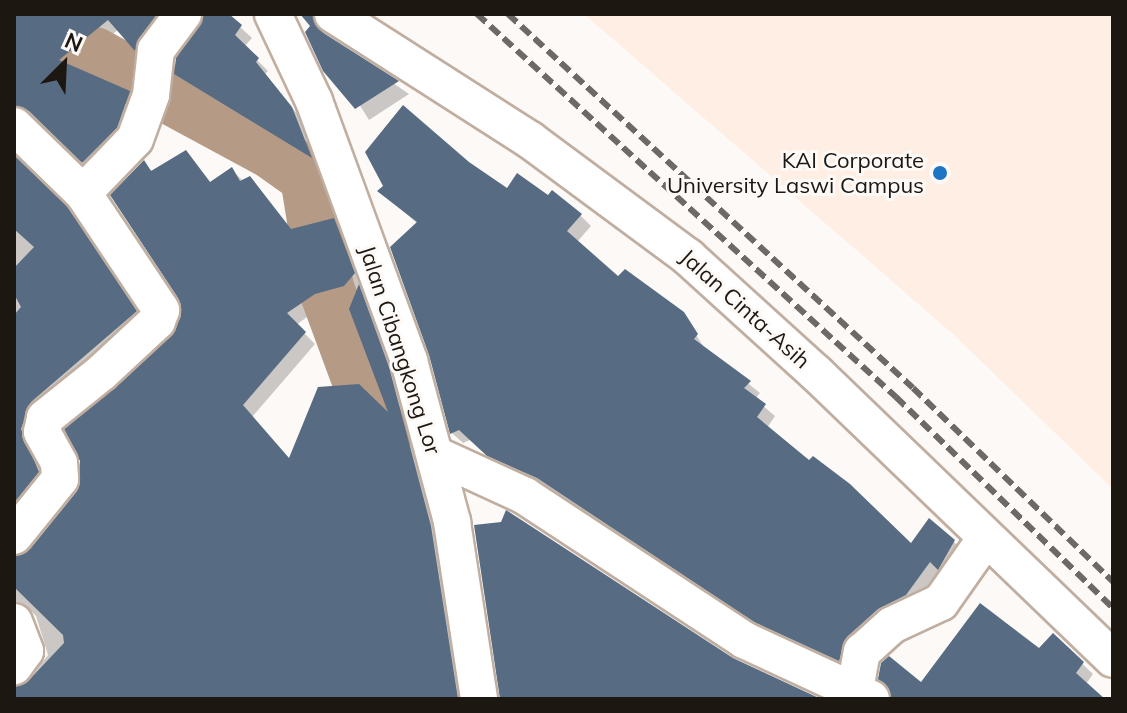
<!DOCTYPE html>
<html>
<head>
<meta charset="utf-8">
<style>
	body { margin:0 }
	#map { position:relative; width:1127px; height:713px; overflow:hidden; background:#fdf9f6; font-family:Mulish,sans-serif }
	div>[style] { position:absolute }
	.built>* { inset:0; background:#feeee3 }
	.shadow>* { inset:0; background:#0003 }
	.river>* { height:56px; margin:-28px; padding:0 28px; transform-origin:28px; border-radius:28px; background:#b59a85 }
	.building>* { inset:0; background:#576c83 }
	.roads { filter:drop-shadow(2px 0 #c0aea0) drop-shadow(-2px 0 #c0aea0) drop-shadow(0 2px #c0aea0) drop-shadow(0 -2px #c0aea0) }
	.minor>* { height:36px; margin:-18px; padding:0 18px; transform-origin:18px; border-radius:18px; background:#fff }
	.rail>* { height:6px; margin-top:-3px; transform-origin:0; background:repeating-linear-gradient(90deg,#6e6965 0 12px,transparent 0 18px) }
	.dots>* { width:22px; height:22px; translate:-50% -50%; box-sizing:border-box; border:4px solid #fdf9f6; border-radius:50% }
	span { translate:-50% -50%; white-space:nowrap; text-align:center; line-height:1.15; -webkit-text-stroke:6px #fdf9f6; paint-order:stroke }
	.poi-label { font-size:22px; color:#1d1712 }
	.right { translate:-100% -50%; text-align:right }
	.street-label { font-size:22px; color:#1d1712 }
	.frame { position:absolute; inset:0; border:16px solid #1d1712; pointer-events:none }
	.north { position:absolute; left:24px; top:24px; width:80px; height:80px; -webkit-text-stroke:6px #fdf9f6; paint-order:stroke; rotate:24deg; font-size:22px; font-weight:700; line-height:32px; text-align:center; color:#1d1712 }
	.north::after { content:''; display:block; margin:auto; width:28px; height:36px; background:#1d1712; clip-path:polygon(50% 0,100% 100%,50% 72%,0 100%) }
</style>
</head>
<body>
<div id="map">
	<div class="built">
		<i style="clip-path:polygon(584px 14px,1113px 14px,1113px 489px,952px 333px)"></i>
	</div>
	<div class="shadow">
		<i style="clip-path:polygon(14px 14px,175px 14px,146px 59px,119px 29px,72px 68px,129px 93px,139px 104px,94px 172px,32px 116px,14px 120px)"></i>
		<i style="clip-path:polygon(207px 14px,226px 14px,252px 38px,244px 47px,268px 71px,265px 74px,303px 121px,321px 165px,177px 74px)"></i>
		<i style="clip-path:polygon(303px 14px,322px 14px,325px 36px,409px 94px,369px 120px)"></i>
		<i style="clip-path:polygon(evenodd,186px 152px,211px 183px,232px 170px,242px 180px,249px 178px,293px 231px,334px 221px,345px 231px,364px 284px,360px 289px,369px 297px,399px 380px,441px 538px,466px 699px,14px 699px,14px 686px,24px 687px,48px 655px,36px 616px,31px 611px,14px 616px,14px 557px,31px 551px,79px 492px,179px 329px,181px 298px,144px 163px,153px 172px,186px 152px,357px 296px,393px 420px,291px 461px,252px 417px,315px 344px,296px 325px,325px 304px,357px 296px)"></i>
		<i style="clip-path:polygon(14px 158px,77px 220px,146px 323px,35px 424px,33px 453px,48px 484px,14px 526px)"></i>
		<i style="clip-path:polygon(467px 164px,508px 190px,548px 198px,580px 215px,591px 226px,577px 242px,618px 279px,683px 314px,705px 349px,760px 393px,755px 399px,775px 416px,767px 428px,912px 546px,954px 542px,965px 553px,850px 670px,767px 632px,550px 489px,501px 466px,472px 439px,463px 443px,452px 433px,431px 355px,418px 224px,380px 191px)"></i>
		<i style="clip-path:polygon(1053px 636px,1093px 674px,1086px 684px,1104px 699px,892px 699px,891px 689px,922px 685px,1040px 651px)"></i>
	</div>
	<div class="river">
		<i style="left:14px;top:38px;width:82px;rotate:12deg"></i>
		<i style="left:94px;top:55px;width:200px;rotate:28.4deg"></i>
		<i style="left:270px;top:150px;width:47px;rotate:35.4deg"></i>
		<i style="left:308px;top:177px;width:112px;rotate:80.8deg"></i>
		<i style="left:326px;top:288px;width:162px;rotate:69.8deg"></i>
		<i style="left:382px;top:440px;width:20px;rotate:90deg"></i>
	</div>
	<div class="building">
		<i style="clip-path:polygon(14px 14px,157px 14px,135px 51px,108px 20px,59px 60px,130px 91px,117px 128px,82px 163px,29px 111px,14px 106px)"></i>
		<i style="clip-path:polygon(204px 14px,229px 14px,242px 25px,235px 35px,259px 58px,256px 62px,292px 107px,312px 158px,174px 74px,176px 58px)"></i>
		<i style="clip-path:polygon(300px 14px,312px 14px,322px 32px,399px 81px,355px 109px,323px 71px,305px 32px,310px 26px)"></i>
		<i style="clip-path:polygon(403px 105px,469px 162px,507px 188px,517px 173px,548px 195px,552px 190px,582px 214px,567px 231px,618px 276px,625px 269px,684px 312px,698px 334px,694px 339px,751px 381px,744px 388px,766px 404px,757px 417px,809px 460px,813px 456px,850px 484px,911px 543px,929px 518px,955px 540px,938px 570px,930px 562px,906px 595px,878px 609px,848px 636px,839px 661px,754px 622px,537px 478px,487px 456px,459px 430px,450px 434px,429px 355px,390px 247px,417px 222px,377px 191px,383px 186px,365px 152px)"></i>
		<i style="clip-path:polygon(186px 150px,210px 182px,232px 167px,240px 181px,250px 176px,291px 229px,334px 218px,355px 273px,344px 286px,315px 294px,287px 313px,306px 332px,243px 405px,289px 458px,318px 387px,359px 384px,388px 412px,349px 309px,359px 284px,389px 367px,431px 526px,458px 699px,14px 699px,14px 688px,30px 679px,64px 643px,63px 635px,14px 587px,14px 556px,30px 549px,77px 491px,80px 461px,64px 429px,171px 336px,181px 316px,178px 298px,110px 195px,144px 160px,151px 171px)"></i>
		<i style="clip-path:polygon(14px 155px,67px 206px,137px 311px,31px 402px,21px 429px,39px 472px,14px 503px,14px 315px,21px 307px,14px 294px,14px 268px,34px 247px,14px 229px)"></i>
		<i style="clip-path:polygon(506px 510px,733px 658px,821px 699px,500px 699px,474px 525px,501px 522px)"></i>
		<i style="clip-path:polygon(980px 603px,1039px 648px,1053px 633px,1084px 662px,1076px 673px,1105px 699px,892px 699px,878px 679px,881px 663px,889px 656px,921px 682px)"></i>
	</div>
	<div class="roads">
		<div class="minor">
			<i style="left:273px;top:14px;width:96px;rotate:64.8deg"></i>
			<i style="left:314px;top:101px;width:277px;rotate:69.9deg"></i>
			<i style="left:409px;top:361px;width:167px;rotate:75deg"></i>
			<i style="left:452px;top:522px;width:179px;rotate:81.3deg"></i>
			<i style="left:333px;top:14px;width:234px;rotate:32.6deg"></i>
			<i style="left:530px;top:140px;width:197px;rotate:36.5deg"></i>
			<i style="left:688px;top:257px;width:173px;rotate:42.2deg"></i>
			<i style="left:816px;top:373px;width:412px;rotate:43.9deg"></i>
			<i style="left:14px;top:126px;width:96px;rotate:44.2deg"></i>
			<i style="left:83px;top:193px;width:141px;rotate:56.3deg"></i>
			<i style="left:161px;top:310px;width:12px;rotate:110deg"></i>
			<i style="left:157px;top:321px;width:76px;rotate:137.1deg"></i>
			<i style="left:101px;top:373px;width:72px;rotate:141.2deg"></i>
			<i style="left:45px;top:418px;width:14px;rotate:102deg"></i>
			<i style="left:42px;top:432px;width:35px;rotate:61deg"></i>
			<i style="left:59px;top:463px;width:16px;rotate:86deg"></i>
			<i style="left:60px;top:479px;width:73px;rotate:128.9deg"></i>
			<i style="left:83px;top:193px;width:75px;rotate:-46.1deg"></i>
			<i style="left:135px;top:139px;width:47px;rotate:-70deg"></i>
			<i style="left:151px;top:95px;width:45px;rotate:-83.7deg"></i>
			<i style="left:156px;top:50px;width:45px;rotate:-53.1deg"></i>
			<i style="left:436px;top:455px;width:98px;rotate:24.7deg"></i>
			<i style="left:525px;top:496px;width:262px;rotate:33.3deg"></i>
			<i style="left:744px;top:640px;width:140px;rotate:24.9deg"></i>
			<i style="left:14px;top:622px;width:31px;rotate:69deg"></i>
			<i style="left:25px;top:651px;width:19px;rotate:126deg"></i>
			<i style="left:855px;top:690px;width:39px;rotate:-80deg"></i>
			<i style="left:862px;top:652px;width:40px;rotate:-42deg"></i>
			<i style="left:892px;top:625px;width:54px;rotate:-25.1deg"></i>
			<i style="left:941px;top:602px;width:78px;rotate:-54.9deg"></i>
		</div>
	</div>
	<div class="rail">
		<i style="left:477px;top:14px;width:568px;rotate:42.43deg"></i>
		<i style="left:896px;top:397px;width:303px;rotate:44.2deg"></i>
		<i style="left:508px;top:14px;width:551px;rotate:42.72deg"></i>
		<i style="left:913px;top:388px;width:279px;rotate:44.1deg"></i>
	</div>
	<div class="dots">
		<i style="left:940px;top:173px;background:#1d75c3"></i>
	</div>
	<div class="poi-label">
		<span class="right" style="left:924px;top:173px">KAI Corporate<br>University Laswi Campus</span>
	</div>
	<div class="street-label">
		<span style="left:745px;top:309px;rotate:42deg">Jalan Cinta-Asih</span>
		<span style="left:400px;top:350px;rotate:72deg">Jalan Cibangkong Lor</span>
	</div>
	<div class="frame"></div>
	<div class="north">N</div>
</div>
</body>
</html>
